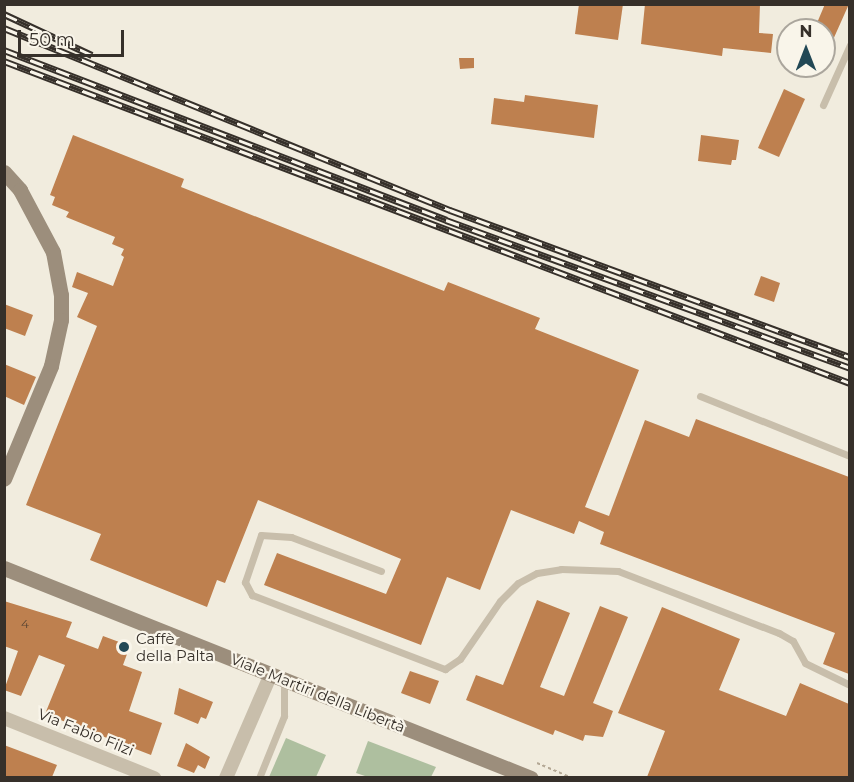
<!DOCTYPE html>
<html>
<head>
<meta charset="utf-8">
<style>
	body { margin:0 }
	#map { position:relative; width:854px; height:782px; overflow:hidden; background:#f1ecde; font-family:Montserrat,sans-serif }
	div>[style] { position:absolute }
	.green>* { inset:0; background:#aebf9f }
	.building>* { inset:0; background:#be804f }
	.path>* { height:2px; margin-top:-1px; transform-origin:0; background:repeating-linear-gradient(90deg,#b4a895 0 3px,transparent 0 6px) }
	.lane>* { height:7px; margin:-3.5px; padding:0 3.5px; transform-origin:3.5px; border-radius:3.5px; background:#c8beab }
	.street>* { height:14px; margin:-7px; padding:0 7px; transform-origin:7px; border-radius:7px; background:#c8beab }
	.secondary>* { height:15px; margin:-7.5px; padding:0 7.5px; transform-origin:7.5px; border-radius:7.5px; background:#9c8e7c }
	.rail>* { height:7px; margin-top:-3.5px; transform-origin:0; background:repeating-linear-gradient(90deg,#f9f5ea 0 14px,#36302a 0 28px); box-sizing:border-box; border-block:2px solid #36302a }
	.dots>* { width:16px; height:16px; translate:-50% -50%; box-sizing:border-box; border:3px solid #f9f5ea; border-radius:50% }
	span { translate:-50% -50%; white-space:nowrap; text-align:center; line-height:1.15; -webkit-text-stroke:4.5px #f9f5ea; paint-order:stroke }
	.number-label { font-size:12px; color:#584433 }
	.number-label span { -webkit-text-stroke-width:0 }
	.poi-label { font-size:15px; color:#36302a }
	.left { translate:0 -50%; text-align:left }
	.street-label { font-size:15px; color:#36302a }
	.frame { position:absolute; inset:0; border:6px solid #36302a; pointer-events:none }
	.north { position:absolute; left:776px; top:18px; width:60px; height:60px; box-sizing:border-box; background:#f9f5ea; border:2px solid #aba69d; border-radius:50%; rotate:0deg; font-size:16px; font-weight:700; line-height:24px; text-align:center; color:#36302a }
	.north::after { content:''; display:block; margin:auto; width:21px; height:27px; background:#224855; clip-path:polygon(50% 0,100% 100%,50% 72%,0 100%) }
	.scale { position:absolute; left:18px; top:30px; width:106px; height:27px; box-sizing:border-box; border:3px solid #36302a; border-top:0; padding-left:8px; font-size:18px; line-height:21px; white-space:nowrap; color:#36302a; -webkit-text-stroke:4px #f9f5ea; paint-order:stroke }
</style>
</head>
<body>
<div id="map">
	<div class="green">
		<i style="clip-path:polygon(286px 738px,326px 755px,316px 777px,269px 777px)"></i>
		<i style="clip-path:polygon(368px 741px,436px 767px,431px 777px,368px 777px,356px 773px)"></i>
	</div>
	<div class="building">
		<i style="clip-path:polygon(579px 4px,623px 4px,618px 40px,575px 34px)"></i>
		<i style="clip-path:polygon(645px 4px,760px 4px,759px 33px,773px 34px,771px 53px,723px 48px,722px 56px,641px 44px)"></i>
		<i style="clip-path:polygon(825px 4px,849px 4px,824px 60px,824px 30px,814px 30px)"></i>
		<i style="clip-path:polygon(459px 58px,474px 58px,474px 68px,460px 69px)"></i>
		<i style="clip-path:polygon(784px 89px,805px 99px,779px 157px,758px 148px)"></i>
		<i style="clip-path:polygon(525px 95px,598px 105px,594px 138px,491px 124px,494px 98px,524px 102px)"></i>
		<i style="clip-path:polygon(73px 135px,184px 179px,181px 187px,444px 291px,448px 282px,540px 318px,535px 329px,639px 370px,585px 507px,609px 516px,645px 420px,689px 437px,696px 419px,849px 477px,849px 674px,823px 664px,835px 633px,600px 544px,604px 532px,579px 521px,574px 534px,511px 510px,480px 590px,447px 577px,421px 645px,264px 585px,277px 553px,386px 594px,401px 559px,258px 500px,225px 583px,217px 580px,207px 607px,90px 560px,101px 534px,26px 505px,97px 326px,77px 317px,88px 293px,72px 287px,77px 272px,113px 286px,124px 257px,121px 255px,124px 249px,112px 244px,115px 237px,66px 217px,69px 212px,52px 205px,55px 197px,50px 195px)"></i>
		<i style="clip-path:polygon(701px 135px,739px 140px,736px 160px,732px 160px,731px 165px,698px 161px)"></i>
		<i style="clip-path:polygon(761px 276px,780px 283px,774px 302px,754px 295px)"></i>
		<i style="clip-path:polygon(4px 304px,33px 315px,25px 336px,4px 328px)"></i>
		<i style="clip-path:polygon(4px 364px,36px 377px,24px 405px,4px 396px)"></i>
		<i style="clip-path:polygon(537px 600px,570px 613px,540px 687px,564px 696px,600px 606px,628px 617px,593px 703px,613px 711px,603px 737px,585px 735px,583px 741px,555px 730px,553px 735px,466px 700px,476px 675px,503px 685px)"></i>
		<i style="clip-path:polygon(4px 601px,72px 622px,66px 637px,98px 649px,103px 636px,130px 646px,123px 665px,142px 672px,129px 711px,162px 723px,151px 755px,45px 714px,65px 665px,39px 655px,21px 696px,4px 690px,18px 651px,4px 646px)"></i>
		<i style="clip-path:polygon(662px 607px,740px 639px,719px 690px,786px 716px,800px 683px,849px 704px,849px 777px,647px 777px,665px 731px,618px 713px)"></i>
		<i style="clip-path:polygon(410px 671px,439px 681px,430px 704px,401px 693px)"></i>
		<i style="clip-path:polygon(179px 688px,213px 702px,206px 719px,201px 717px,198px 724px,174px 714px)"></i>
		<i style="clip-path:polygon(186px 743px,210px 757px,205px 769px,198px 765px,194px 773px,177px 766px)"></i>
		<i style="clip-path:polygon(4px 745px,57px 765px,52px 777px,4px 777px)"></i>
	</div>
	<div class="path">
		<i style="left:537px;top:763px;width:38px;rotate:23deg"></i>
	</div>
	<div class="lane">
		<i style="left:823px;top:105px;width:66px;rotate:-65.8deg"></i>
		<i style="left:700px;top:396px;width:162px;rotate:21.8deg"></i>
		<i style="left:381px;top:571px;width:96px;rotate:-159.3deg"></i>
		<i style="left:291px;top:537px;width:30px;rotate:-176deg"></i>
		<i style="left:261px;top:535px;width:50px;rotate:108.8deg"></i>
		<i style="left:245px;top:582px;width:15px;rotate:62deg"></i>
		<i style="left:252px;top:595px;width:207px;rotate:21deg"></i>
		<i style="left:445px;top:669px;width:18px;rotate:-34deg"></i>
		<i style="left:460px;top:659px;width:70px;rotate:-55.4deg"></i>
		<i style="left:500px;top:601px;width:25px;rotate:-45deg"></i>
		<i style="left:518px;top:583px;width:21px;rotate:-28deg"></i>
		<i style="left:537px;top:573px;width:24px;rotate:-9deg"></i>
		<i style="left:561px;top:569px;width:57px;rotate:2deg"></i>
		<i style="left:618px;top:571px;width:173px;rotate:21.1deg"></i>
		<i style="left:779px;top:633px;width:16px;rotate:30deg"></i>
		<i style="left:793px;top:641px;width:25px;rotate:61deg"></i>
		<i style="left:805px;top:663px;width:50px;rotate:26.1deg"></i>
		<i style="left:259px;top:778px;width:67px;rotate:-68deg"></i>
		<i style="left:284px;top:716px;width:36px;rotate:-90deg"></i>
	</div>
	<div class="street">
		<i style="left:4px;top:718px;width:162px;rotate:21.8deg"></i>
		<i style="left:226px;top:778px;width:113px;rotate:-66.6deg"></i>
	</div>
	<div class="secondary">
		<i style="left:4px;top:172px;width:24px;rotate:48deg"></i>
		<i style="left:20px;top:190px;width:70px;rotate:62deg"></i>
		<i style="left:53px;top:252px;width:44px;rotate:79.5deg"></i>
		<i style="left:61px;top:295px;width:25px;rotate:90deg"></i>
		<i style="left:61px;top:320px;width:47px;rotate:102.3deg"></i>
		<i style="left:51px;top:366px;width:122px;rotate:112.6deg"></i>
		<i style="left:4px;top:568px;width:567px;rotate:21.73deg"></i>
	</div>
	<div class="rail">
		<i style="left:4px;top:14px;width:97px;rotate:25deg"></i>
		<i style="left:4px;top:28px;width:482px;rotate:22.2deg"></i>
		<i style="left:450px;top:210px;width:426px;rotate:20.2deg"></i>
		<i style="left:4px;top:50px;width:474px;rotate:21deg"></i>
		<i style="left:446px;top:220px;width:430px;rotate:20.1deg"></i>
		<i style="left:4px;top:61px;width:905px;rotate:20.84deg"></i>
	</div>
	<div class="dots">
		<i style="left:124px;top:647px;background:#224855"></i>
	</div>
	<div class="number-label">
		<span style="left:25px;top:624px">4</span>
	</div>
	<div class="poi-label">
		<span class="left" style="left:136px;top:647px">Caffè<br>della Palta</span>
	</div>
	<div class="street-label">
		<span style="left:318px;top:693px;rotate:22deg">Viale Martiri della Libertà</span>
		<span style="left:86px;top:732px;rotate:22deg">Via Fabio Filzi</span>
	</div>
	<div class="frame"></div>
	<div class="north">N</div>
	<div class="scale">50 m</div>
</div>
</body>
</html>
